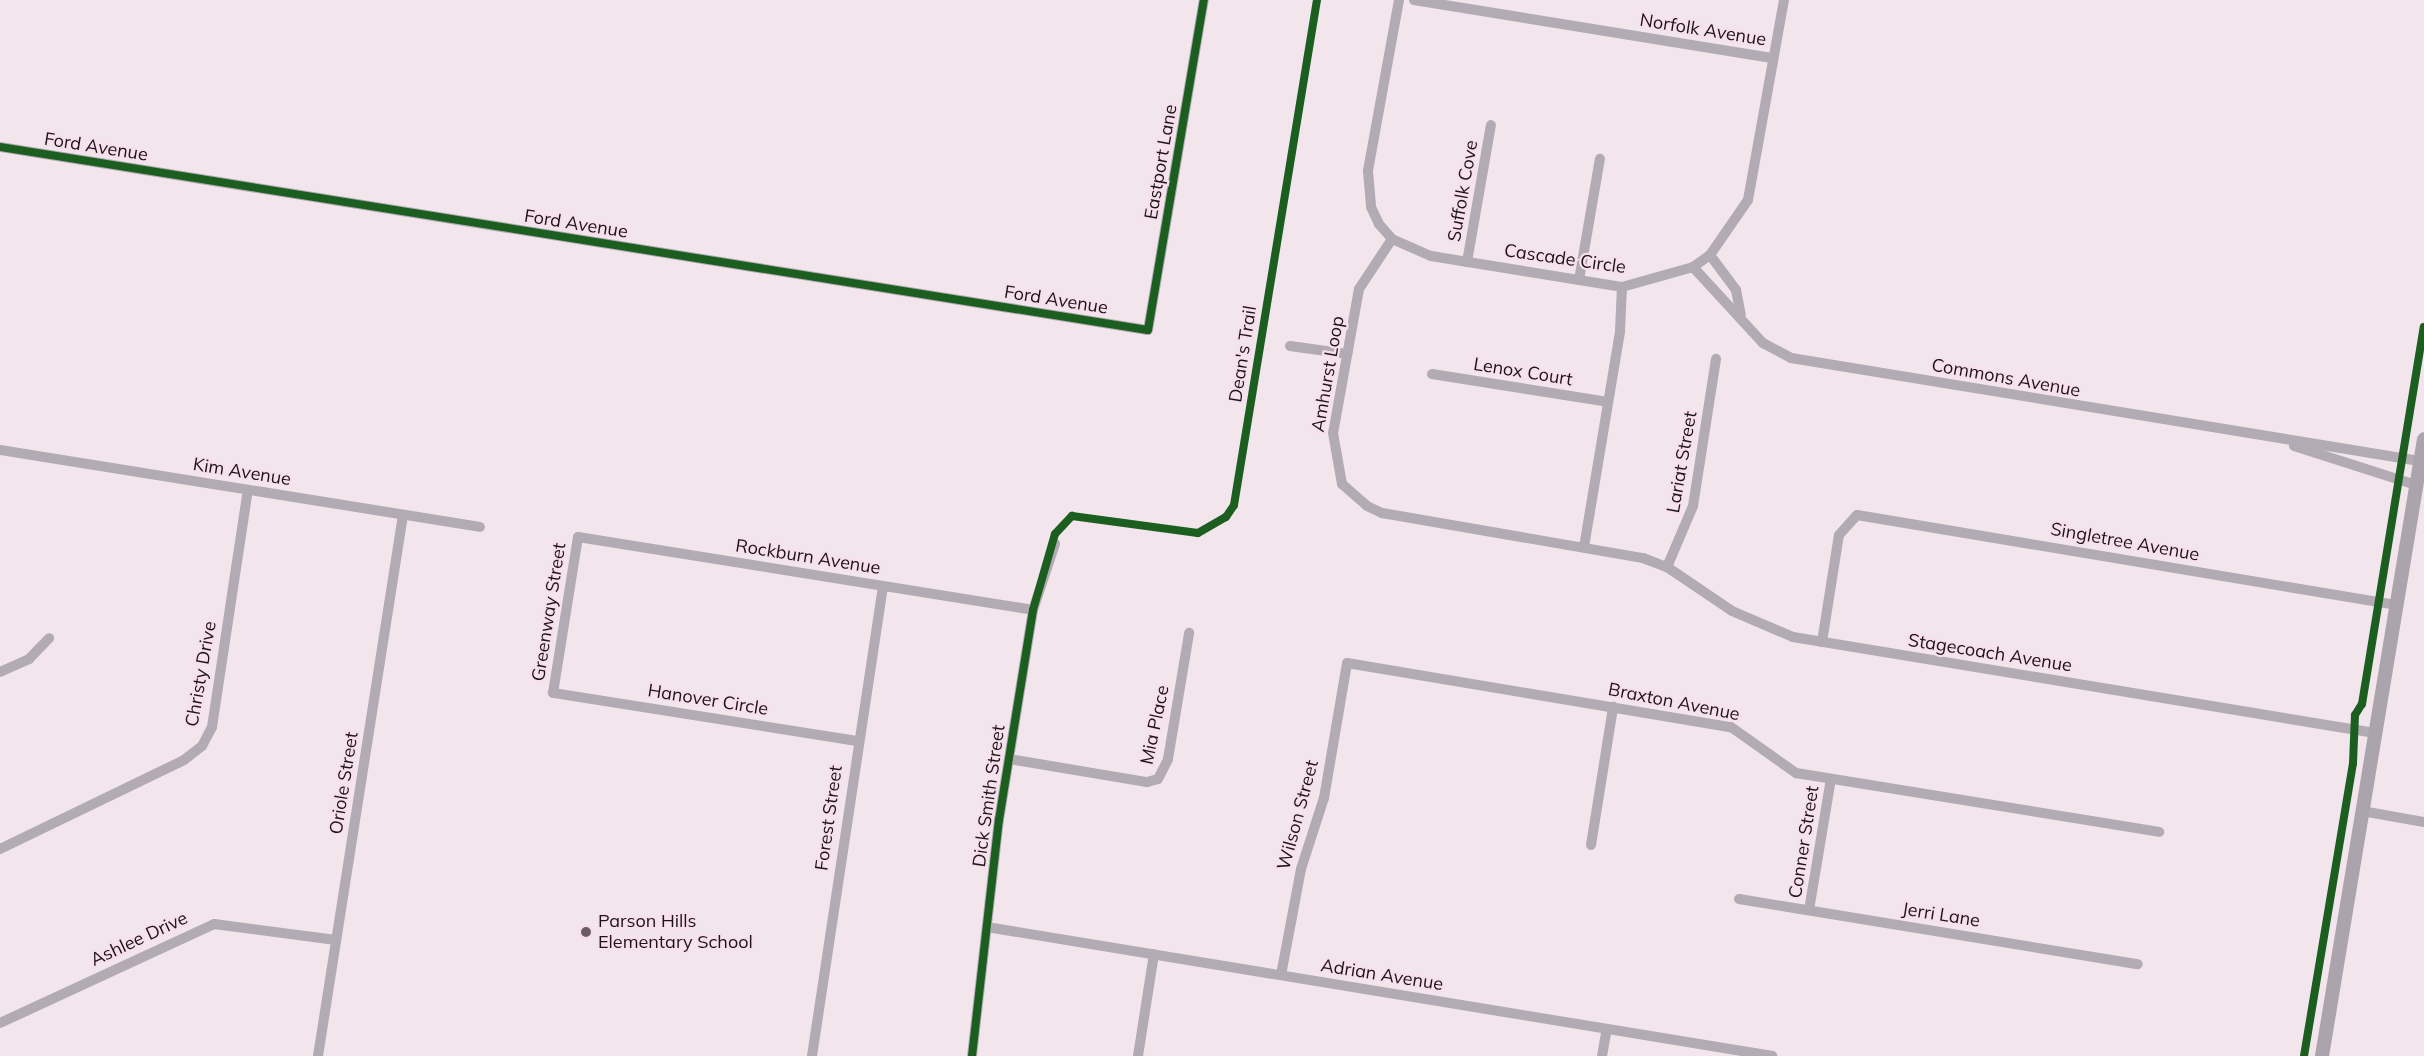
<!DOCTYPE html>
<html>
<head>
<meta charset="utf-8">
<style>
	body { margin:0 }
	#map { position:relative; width:2424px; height:1056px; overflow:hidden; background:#f2e5ec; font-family:Mulish,sans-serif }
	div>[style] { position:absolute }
	.minor>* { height:10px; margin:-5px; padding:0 5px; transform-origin:5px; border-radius:5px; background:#b2abb3 }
	.major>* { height:14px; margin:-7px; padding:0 7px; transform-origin:7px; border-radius:7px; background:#aca4ac }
	.cycleway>* { height:8px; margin:-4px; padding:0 4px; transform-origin:4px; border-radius:4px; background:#1b5e20 }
	.dots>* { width:16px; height:16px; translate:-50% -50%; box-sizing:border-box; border:3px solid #f7e0ec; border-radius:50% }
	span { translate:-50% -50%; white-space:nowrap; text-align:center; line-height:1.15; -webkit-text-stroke:4.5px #f7e0ec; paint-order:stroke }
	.street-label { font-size:18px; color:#1c1419 }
	.poi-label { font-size:18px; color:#1c1419 }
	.left { translate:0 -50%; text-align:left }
</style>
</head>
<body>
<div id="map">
	<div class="minor">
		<i style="left:1399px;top:0;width:174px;rotate:100.3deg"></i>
		<i style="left:1368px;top:171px;width:36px;rotate:85deg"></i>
		<i style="left:1371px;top:207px;width:19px;rotate:65deg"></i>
		<i style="left:1379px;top:224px;width:20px;rotate:49deg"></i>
		<i style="left:1392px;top:239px;width:43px;rotate:23.6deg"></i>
		<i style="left:1431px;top:256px;width:193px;rotate:9.2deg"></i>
		<i style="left:1622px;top:287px;width:74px;rotate:-15.7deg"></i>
		<i style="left:1693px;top:267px;width:21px;rotate:-35deg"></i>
		<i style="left:1710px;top:255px;width:67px;rotate:-55.4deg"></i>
		<i style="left:1748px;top:200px;width:203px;rotate:-79.8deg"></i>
		<i style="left:1414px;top:0;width:364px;rotate:9.2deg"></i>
		<i style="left:0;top:147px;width:1162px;rotate:9.06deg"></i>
		<i style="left:1148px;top:330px;width:335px;rotate:-80.4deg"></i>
		<i style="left:1392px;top:239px;width:60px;rotate:123.4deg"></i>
		<i style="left:1359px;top:289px;width:146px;rotate:100.2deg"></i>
		<i style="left:1333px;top:433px;width:52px;rotate:80deg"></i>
		<i style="left:1342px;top:484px;width:33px;rotate:41deg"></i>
		<i style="left:1367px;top:506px;width:17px;rotate:25deg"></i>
		<i style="left:1382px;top:513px;width:265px;rotate:9.8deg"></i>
		<i style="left:1643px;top:558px;width:26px;rotate:21deg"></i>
		<i style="left:1667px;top:567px;width:78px;rotate:34.1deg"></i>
		<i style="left:1732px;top:611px;width:66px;rotate:23.1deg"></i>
		<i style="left:1793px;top:637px;width:590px;rotate:9.37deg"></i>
		<i style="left:1710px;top:255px;width:44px;rotate:53.4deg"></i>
		<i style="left:1736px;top:290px;width:25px;rotate:79deg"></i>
		<i style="left:1467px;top:262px;width:139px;rotate:-80.1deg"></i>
		<i style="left:1693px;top:267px;width:103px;rotate:47.4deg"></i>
		<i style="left:1763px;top:343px;width:32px;rotate:28deg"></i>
		<i style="left:1791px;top:358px;width:637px;rotate:9.3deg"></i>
		<i style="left:1579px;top:280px;width:123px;rotate:-80.2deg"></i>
		<i style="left:1290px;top:346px;width:58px;rotate:8deg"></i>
		<i style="left:1432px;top:374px;width:178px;rotate:9deg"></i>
		<i style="left:2294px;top:446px;width:128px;rotate:17.7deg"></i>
		<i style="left:0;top:450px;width:486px;rotate:9.1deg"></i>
		<i style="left:1584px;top:547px;width:219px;rotate:-80.5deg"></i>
		<i style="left:1620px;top:331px;width:44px;rotate:-87.4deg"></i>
		<i style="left:1667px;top:567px;width:66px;rotate:-66.9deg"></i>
		<i style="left:1693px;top:506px;width:149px;rotate:-81.1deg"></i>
		<i style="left:1822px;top:642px;width:108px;rotate:-81deg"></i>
		<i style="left:1839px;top:535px;width:27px;rotate:-48deg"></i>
		<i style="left:1857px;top:515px;width:546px;rotate:9.48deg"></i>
		<i style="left:0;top:672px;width:32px;rotate:-24deg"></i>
		<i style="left:29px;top:659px;width:29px;rotate:-46deg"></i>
		<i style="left:857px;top:741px;width:308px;rotate:-171deg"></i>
		<i style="left:553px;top:693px;width:158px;rotate:-80.9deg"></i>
		<i style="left:578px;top:537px;width:461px;rotate:9.1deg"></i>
		<i style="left:1009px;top:759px;width:140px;rotate:9.5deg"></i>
		<i style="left:1147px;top:782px;width:11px;rotate:-15deg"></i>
		<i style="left:1158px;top:779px;width:22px;rotate:-63deg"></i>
		<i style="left:1168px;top:759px;width:128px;rotate:-80.5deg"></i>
		<i style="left:2362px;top:811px;width:63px;rotate:10.1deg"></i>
		<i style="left:1591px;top:845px;width:140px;rotate:-80.9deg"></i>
		<i style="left:0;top:849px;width:204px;rotate:-25.8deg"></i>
		<i style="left:184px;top:760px;width:23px;rotate:-38deg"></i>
		<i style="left:202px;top:746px;width:21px;rotate:-62deg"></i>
		<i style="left:212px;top:727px;width:240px;rotate:-81.4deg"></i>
		<i style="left:1739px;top:899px;width:404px;rotate:9.3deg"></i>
		<i style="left:1809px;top:910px;width:133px;rotate:-80.5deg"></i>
		<i style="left:987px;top:927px;width:796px;rotate:9.33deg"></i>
		<i style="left:1281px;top:975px;width:108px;rotate:-79.3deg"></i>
		<i style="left:1301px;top:869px;width:75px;rotate:-72.1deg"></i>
		<i style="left:1324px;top:798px;width:137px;rotate:-80.3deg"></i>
		<i style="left:1347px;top:663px;width:389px;rotate:9.5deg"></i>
		<i style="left:1731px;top:727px;width:80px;rotate:35.3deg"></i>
		<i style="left:1796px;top:773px;width:368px;rotate:9.2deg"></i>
		<i style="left:0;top:1023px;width:236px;rotate:-24.8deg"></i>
		<i style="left:214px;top:924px;width:123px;rotate:7.5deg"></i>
		<i style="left:318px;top:1056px;width:548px;rotate:-81.07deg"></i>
		<i style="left:812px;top:1056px;width:475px;rotate:-81.4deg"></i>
		<i style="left:972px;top:1056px;width:238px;rotate:-83.5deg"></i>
		<i style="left:999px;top:820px;width:213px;rotate:-80.8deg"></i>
		<i style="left:1033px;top:610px;width:70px;rotate:-71.6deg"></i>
		<i style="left:1138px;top:1056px;width:103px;rotate:-81.1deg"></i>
		<i style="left:1602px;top:1056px;width:27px;rotate:-80deg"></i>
	</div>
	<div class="major">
		<i style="left:2322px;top:1056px;width:625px;rotate:-80.61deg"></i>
	</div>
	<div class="cycleway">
		<i style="left:0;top:147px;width:1162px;rotate:9.06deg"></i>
		<i style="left:1148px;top:330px;width:335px;rotate:-80.4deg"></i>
		<i style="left:972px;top:1056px;width:238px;rotate:-83.5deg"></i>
		<i style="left:999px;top:820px;width:213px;rotate:-80.8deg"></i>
		<i style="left:1033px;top:610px;width:79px;rotate:-73.9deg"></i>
		<i style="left:1055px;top:534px;width:25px;rotate:-47deg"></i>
		<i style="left:1072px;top:516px;width:127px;rotate:7.7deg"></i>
		<i style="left:1198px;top:533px;width:32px;rotate:-30deg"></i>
		<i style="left:1226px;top:517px;width:14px;rotate:-56deg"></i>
		<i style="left:1234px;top:505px;width:512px;rotate:-80.67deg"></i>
		<i style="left:2304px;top:1056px;width:297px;rotate:-80.5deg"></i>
		<i style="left:2353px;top:763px;width:48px;rotate:-87.6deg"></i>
		<i style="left:2355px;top:715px;width:13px;rotate:-58deg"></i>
		<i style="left:2362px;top:704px;width:382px;rotate:-80.7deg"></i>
	</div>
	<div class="dots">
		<i style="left:586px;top:932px;background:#675d63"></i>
	</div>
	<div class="street-label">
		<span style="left:1703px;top:30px;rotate:9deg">Norfolk Avenue</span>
		<span style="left:96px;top:147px;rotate:9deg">Ford Avenue</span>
		<span style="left:1161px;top:162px;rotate:-80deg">Eastport Lane</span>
		<span style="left:1463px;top:191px;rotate:-80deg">Suffolk Cove</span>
		<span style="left:576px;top:224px;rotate:9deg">Ford Avenue</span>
		<span style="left:1565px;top:259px;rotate:8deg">Cascade Circle</span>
		<span style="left:1056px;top:300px;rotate:9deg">Ford Avenue</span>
		<span style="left:1243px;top:354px;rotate:-81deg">Dean's Trail</span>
		<span style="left:1523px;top:372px;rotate:9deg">Lenox Court</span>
		<span style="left:1328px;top:374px;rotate:-80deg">Amhurst Loop</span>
		<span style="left:2006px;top:378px;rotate:10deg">Commons Avenue</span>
		<span style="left:1682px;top:462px;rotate:-80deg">Lariat Street</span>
		<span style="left:242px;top:472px;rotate:9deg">Kim Avenue</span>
		<span style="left:2125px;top:542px;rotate:10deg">Singletree Avenue</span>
		<span style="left:808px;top:557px;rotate:9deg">Rockburn Avenue</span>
		<span style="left:549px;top:612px;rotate:-81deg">Greenway Street</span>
		<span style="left:1990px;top:653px;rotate:9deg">Stagecoach Avenue</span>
		<span style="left:201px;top:674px;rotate:-80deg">Christy Drive</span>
		<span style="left:708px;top:700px;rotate:9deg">Hanover Circle</span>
		<span style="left:1674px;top:702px;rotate:11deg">Braxton Avenue</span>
		<span style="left:1155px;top:725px;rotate:-78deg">Mia Place</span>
		<span style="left:344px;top:783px;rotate:-81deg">Oriole Street</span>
		<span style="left:989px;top:796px;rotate:-82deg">Dick Smith Street</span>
		<span style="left:1298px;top:815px;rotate:-75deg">Wilson Street</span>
		<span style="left:829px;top:818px;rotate:-82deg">Forest Street</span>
		<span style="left:1804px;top:842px;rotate:-81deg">Conner Street</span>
		<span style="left:1941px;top:915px;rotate:9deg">Jerri Lane</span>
		<span style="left:139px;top:939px;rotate:-25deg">Ashlee Drive</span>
		<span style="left:1382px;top:975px;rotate:9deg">Adrian Avenue</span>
	</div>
	<div class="poi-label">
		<span class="left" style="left:598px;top:932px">Parson Hills<br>Elementary School</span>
	</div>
</div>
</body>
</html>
